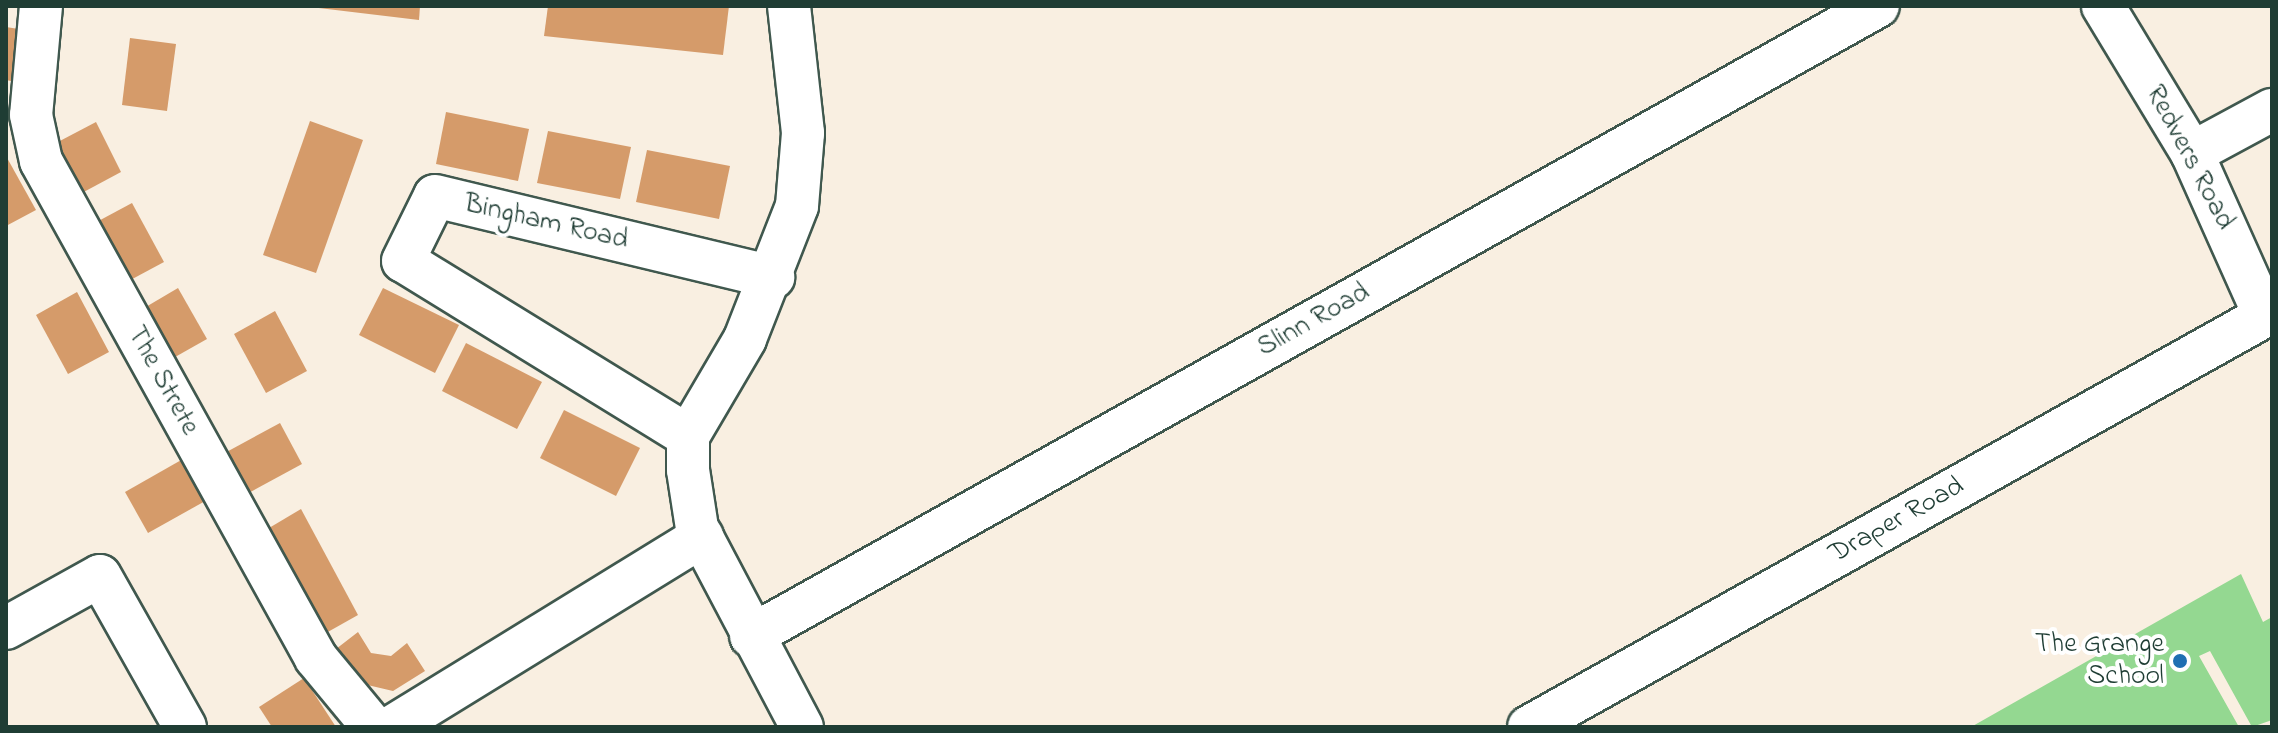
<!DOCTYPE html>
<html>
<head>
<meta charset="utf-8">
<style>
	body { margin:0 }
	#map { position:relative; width:2278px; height:733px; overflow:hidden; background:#f9efe1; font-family:"Indie Flower",sans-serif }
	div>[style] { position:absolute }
	.green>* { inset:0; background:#94d891 }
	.building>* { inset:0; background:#d59b6a }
	.roads { filter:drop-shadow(2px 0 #40584e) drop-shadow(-2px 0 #40584e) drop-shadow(0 2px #40584e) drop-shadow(0 -2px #40584e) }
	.minor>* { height:42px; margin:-21px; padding:0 21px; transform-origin:21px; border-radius:21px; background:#fff }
	.dots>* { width:22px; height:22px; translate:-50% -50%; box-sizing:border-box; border:4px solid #fff; border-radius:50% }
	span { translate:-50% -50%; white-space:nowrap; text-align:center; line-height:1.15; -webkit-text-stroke:8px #fff; paint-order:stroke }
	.street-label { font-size:28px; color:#1f3d34 }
	.poi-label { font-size:28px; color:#1f3d34 }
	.right { translate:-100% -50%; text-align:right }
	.frame { position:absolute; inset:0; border:8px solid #1f3d34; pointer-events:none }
</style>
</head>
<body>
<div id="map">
	<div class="green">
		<i style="clip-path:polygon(2241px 574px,2263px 622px,2272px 617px,2272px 720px,2252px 727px,2210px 651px,2199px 656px,2239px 727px,1971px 727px)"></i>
	</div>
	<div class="building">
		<i style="clip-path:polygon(302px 6px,420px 6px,419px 20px)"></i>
		<i style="clip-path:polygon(548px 6px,729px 6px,723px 55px,544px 36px)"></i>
		<i style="clip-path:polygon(6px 27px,25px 30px,16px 82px,6px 80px)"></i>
		<i style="clip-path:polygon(130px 38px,176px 44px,167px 111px,122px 105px)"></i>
		<i style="clip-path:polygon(446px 112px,529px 129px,518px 181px,436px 164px)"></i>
		<i style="clip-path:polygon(310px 121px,363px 140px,316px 273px,263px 255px)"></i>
		<i style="clip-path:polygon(96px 122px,121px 172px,80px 194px,56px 143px)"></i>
		<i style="clip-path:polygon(548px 131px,631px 147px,620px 199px,537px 183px)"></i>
		<i style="clip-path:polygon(647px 150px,730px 166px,719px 219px,636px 202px)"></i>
		<i style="clip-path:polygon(6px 156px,36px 210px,6px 226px)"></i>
		<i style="clip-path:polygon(132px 203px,164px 262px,123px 284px,91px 225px)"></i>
		<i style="clip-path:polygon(178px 288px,207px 339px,168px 361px,139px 311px)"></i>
		<i style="clip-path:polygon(383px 288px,459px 325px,435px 373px,359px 335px)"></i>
		<i style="clip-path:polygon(77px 292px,109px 352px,68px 374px,36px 315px)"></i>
		<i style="clip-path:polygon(275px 311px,307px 371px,266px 393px,234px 334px)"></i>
		<i style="clip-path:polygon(466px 343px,542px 382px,517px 429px,442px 391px)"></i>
		<i style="clip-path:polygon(564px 410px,640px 448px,616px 496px,540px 458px)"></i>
		<i style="clip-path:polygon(280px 423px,302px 464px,243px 496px,221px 455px)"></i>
		<i style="clip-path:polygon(183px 459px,207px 500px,148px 533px,125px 492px)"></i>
		<i style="clip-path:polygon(301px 509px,358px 615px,326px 633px,269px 528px)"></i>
		<i style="clip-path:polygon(358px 632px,371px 653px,391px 656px,407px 643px,425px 671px,393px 691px,359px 683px,336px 649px)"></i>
		<i style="clip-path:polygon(304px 678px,336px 727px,272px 727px,259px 707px)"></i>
	</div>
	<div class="roads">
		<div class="minor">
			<i style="left:41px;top:6px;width:109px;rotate:95.2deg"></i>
			<i style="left:31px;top:115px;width:47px;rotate:77.7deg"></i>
			<i style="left:41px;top:161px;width:568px;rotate:61.04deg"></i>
			<i style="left:316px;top:658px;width:89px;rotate:50.4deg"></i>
			<i style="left:789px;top:6px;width:128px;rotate:83.7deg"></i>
			<i style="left:803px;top:133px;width:73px;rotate:94.7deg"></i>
			<i style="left:797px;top:206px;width:143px;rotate:111.4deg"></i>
			<i style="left:745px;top:339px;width:113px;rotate:120.4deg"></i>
			<i style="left:688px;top:436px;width:34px;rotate:90deg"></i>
			<i style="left:688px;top:470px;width:59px;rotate:81.2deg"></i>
			<i style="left:697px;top:528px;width:225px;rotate:62.2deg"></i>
			<i style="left:2103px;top:6px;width:172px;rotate:58.8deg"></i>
			<i style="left:2192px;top:153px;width:179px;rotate:65.9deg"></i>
			<i style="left:2192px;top:153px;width:91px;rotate:-28.3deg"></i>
			<i style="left:688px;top:436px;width:334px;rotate:-148.4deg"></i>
			<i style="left:403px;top:261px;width:72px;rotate:-63.8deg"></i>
			<i style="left:435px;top:196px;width:348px;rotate:13.5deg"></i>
			<i style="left:6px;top:628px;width:107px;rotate:-29deg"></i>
			<i style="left:100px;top:576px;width:173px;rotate:60.6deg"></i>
			<i style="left:751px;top:636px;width:1291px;rotate:-29.21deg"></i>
			<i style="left:392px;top:727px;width:364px;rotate:-31.6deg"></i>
			<i style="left:1529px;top:727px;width:851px;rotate:-29.19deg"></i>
		</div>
	</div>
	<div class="dots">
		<i style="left:2180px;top:661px;background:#1f6fb2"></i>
	</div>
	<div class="street-label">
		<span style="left:2189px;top:158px;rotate:62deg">Redvers Road</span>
		<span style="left:546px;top:223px;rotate:13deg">Bingham Road</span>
		<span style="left:1314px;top:321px;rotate:-29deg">Slinn Road</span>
		<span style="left:162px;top:381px;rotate:61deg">The Strete</span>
		<span style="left:1897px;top:521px;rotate:-29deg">Draper Road</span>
	</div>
	<div class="poi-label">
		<span class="right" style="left:2164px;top:661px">The Grange<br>School</span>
	</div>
	<div class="frame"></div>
</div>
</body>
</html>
